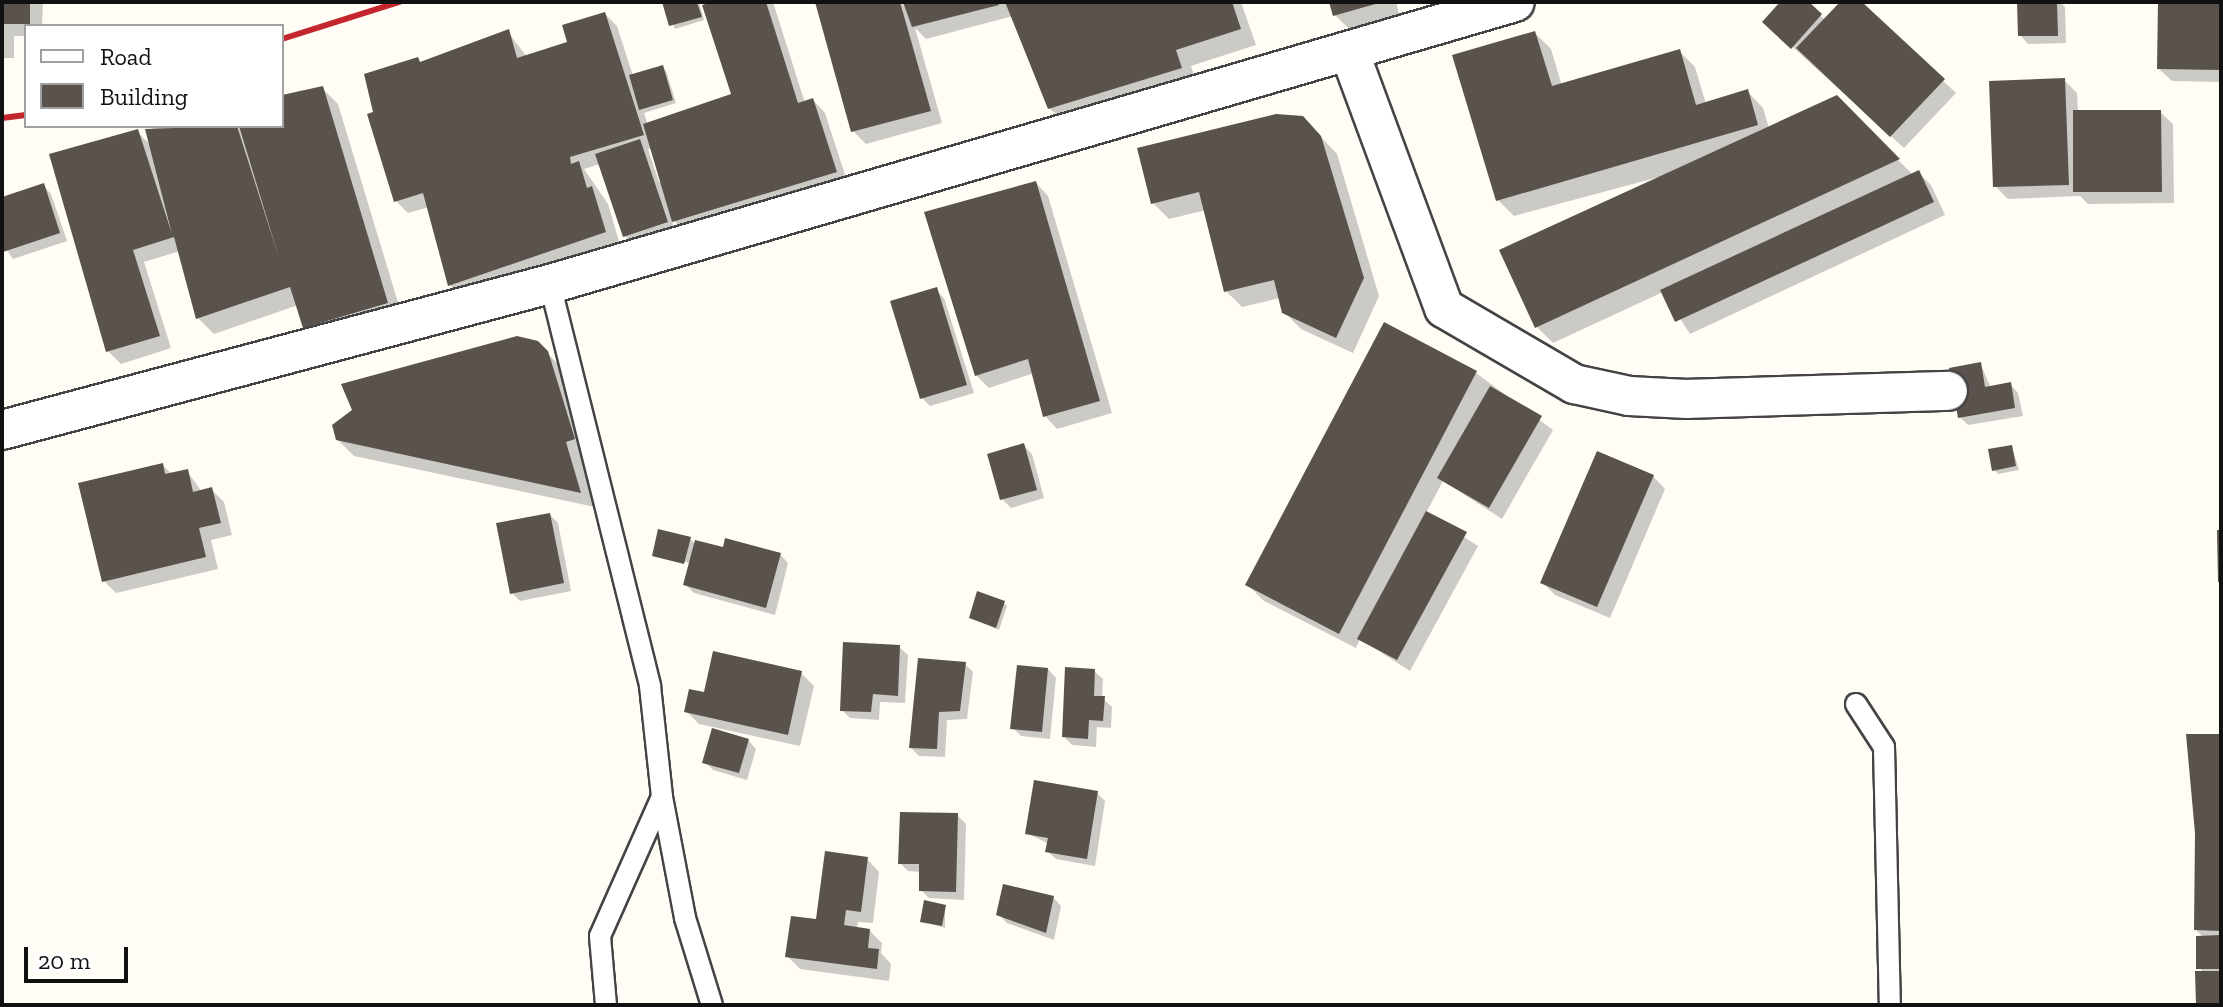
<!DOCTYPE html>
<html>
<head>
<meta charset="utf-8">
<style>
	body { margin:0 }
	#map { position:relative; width:2223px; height:1007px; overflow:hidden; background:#fffdf5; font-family:"Zilla Slab",serif }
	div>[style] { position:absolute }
	.shadow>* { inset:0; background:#0003 }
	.building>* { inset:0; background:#5a524d }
	.roads { filter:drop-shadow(2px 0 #444) drop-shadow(-2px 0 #444) drop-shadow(0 2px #444) drop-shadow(0 -2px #444) }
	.service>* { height:20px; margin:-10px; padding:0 10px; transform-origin:10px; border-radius:10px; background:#fff }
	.minor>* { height:38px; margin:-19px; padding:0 19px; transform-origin:19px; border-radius:19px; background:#fff }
	.rail>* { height:6px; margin:-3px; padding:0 3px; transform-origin:3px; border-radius:3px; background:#c4262e }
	span { translate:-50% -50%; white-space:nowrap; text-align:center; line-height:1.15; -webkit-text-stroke:8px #fff; paint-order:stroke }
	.frame { position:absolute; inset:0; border:4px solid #111; pointer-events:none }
	.legend { position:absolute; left:24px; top:24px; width:260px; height:104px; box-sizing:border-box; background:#fff; border:2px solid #a0a0a0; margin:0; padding:10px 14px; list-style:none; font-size:24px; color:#111 }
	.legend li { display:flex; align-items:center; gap:16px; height:40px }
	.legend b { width:40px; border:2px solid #a0a0a0 }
	.scale { position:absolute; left:24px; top:947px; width:104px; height:36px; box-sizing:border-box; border:4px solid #111; border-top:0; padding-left:10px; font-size:24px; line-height:28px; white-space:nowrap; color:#111; -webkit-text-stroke:6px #fff; paint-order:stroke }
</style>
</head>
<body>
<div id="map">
	<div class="shadow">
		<i style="clip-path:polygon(2px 2px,43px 2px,42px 26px,26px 26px,26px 36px,14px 36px,14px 58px,2px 58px)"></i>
		<i style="clip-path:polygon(664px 2px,699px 2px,704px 20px,675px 29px)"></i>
		<i style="clip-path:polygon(evenodd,718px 2px,773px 2px,805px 103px,813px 100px,825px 113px,848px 184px,687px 234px,671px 218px,675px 231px,633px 245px,625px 236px,600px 164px,584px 169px,608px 204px,621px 248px,466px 301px,450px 285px,429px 207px,408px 213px,396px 201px,375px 113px,418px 60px,421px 63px,508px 32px,527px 57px,570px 43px,605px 14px,617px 26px,633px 76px,662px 67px,666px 71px,676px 103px,644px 113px,648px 125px,733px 95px,718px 2px,652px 148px,662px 181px,659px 182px,648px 149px,652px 148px)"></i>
		<i style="clip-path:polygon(817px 2px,1241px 2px,1256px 45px,1191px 66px,1197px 84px,1058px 116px,1049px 108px,1013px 16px,926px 39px,915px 28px,942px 123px,866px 144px,853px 131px)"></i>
		<i style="clip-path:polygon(1332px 2px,1396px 2px,1400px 17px,1351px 31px,1335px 15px)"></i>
		<i style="clip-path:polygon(1783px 2px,1806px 2px,1825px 20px,1843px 2px,1859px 2px,1956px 93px,1904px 148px,1765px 22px)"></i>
		<i style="clip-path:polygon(2019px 2px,2060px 2px,2065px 7px,2066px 43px,2028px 44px,2020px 35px)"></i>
		<i style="clip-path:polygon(2160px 2px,2221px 2px,2221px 82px,2172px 81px,2159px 69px)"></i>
		<i style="clip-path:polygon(1535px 33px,1551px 49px,1562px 86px,1679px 51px,1695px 67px,1706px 104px,1747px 91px,1763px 108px,1769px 128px,1836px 97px,1913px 175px,1918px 172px,1931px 185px,1945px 215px,1690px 334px,1663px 292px,1553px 343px,1537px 327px,1670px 174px,1514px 216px,1498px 200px)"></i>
		<i style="clip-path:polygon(2064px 80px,2077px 93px,2078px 112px,2160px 112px,2173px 124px,2174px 203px,2088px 204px,2080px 196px,2008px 199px,1995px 186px)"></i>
		<i style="clip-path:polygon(322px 88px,338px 104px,403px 319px,321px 343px,305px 327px,298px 305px,214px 334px,198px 318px,180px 251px,144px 262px,171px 348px,121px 364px,108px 351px,137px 132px,152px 146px,147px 130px,164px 126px,183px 126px,188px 132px,205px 126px,282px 126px,282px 97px)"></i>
		<i style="clip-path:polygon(1319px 135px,1337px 154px,1379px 296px,1353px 353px,1301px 329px,1284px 312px,1280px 298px,1242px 307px,1226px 291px,1206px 210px,1169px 219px,1153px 203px)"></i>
		<i style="clip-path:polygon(1036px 183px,1048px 196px,1112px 413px,1057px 429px,1045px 416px,1034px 373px,989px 388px,976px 375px,926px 213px)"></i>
		<i style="clip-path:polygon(43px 185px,51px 194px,67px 241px,13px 259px,2px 243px,2px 199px)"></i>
		<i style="clip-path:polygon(936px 290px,944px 298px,974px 393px,930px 406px,922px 398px)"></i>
		<i style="clip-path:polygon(537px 343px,563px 369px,590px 455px,581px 458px,595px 507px,354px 456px,337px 439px)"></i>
		<i style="clip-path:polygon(1981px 365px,1991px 388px,2010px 384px,2018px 393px,2023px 416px,1968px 425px,1960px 417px)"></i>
		<i style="clip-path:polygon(1476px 373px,1553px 430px,1502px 519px,1443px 481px,1426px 513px,1478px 546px,1410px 671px,1360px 639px,1356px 648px,1264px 601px,1248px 585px)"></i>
		<i style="clip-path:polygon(1024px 446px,1032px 454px,1044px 498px,1011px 508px,1002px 499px)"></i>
		<i style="clip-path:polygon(2012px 447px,2019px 470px,1998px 474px,1994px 470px)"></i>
		<i style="clip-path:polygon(162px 465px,172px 474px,187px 471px,202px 492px,212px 490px,224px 502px,232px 535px,211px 540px,218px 569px,116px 593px,104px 581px)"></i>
		<i style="clip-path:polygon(1653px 476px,1665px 489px,1610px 618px,1555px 595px,1543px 583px)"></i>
		<i style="clip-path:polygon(550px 515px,558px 523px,571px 591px,520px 601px,512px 593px)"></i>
		<i style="clip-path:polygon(690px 539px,696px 545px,780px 554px,788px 563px,775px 615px,694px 593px,686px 585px,694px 564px,655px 555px)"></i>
		<i style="clip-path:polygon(1004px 603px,1007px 606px,999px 630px,971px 618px)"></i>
		<i style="clip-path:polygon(899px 647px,908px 655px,905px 703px,880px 702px,879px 720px,850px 718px,842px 710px)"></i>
		<i style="clip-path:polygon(965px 664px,973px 672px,967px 719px,947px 720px,945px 757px,919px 756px,911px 748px)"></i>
		<i style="clip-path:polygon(1048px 669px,1056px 678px,1050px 739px,1021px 736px,1013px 728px)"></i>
		<i style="clip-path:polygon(1094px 671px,1103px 679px,1102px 698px,1112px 707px,1111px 728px,1097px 727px,1096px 747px,1072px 745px,1064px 737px)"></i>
		<i style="clip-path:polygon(801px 673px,814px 686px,800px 746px,699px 724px,686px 711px,705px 695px)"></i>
		<i style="clip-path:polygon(2221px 736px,2221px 1005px,2198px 1005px,2204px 938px,2196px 930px)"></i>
		<i style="clip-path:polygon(748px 740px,756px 749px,747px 780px,713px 770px,705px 762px)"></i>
		<i style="clip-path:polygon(1097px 793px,1105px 801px,1095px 866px,1056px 859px,1047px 851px,1049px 844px,1027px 833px)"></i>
		<i style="clip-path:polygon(957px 815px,966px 824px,964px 900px,929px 898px,921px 890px,921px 872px,908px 871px,900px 863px)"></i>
		<i style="clip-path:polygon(867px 859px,879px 872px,873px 923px,858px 922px,857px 929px,869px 930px,882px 943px,881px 953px,891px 964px,889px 981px,800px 969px,787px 956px)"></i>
		<i style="clip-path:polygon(1053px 897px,1061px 906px,1054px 940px,1007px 923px,998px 914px)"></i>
		<i style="clip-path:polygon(945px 906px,945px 928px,922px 921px)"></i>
	</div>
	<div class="building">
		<i style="clip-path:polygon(2px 2px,30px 2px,30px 24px,2px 24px)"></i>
		<i style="clip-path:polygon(662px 2px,697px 2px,702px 17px,669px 26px)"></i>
		<i style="clip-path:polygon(712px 2px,766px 2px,798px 103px,813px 98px,837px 172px,672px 222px,643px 124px,731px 94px,702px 5px)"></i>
		<i style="clip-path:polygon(815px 2px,900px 2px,931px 111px,851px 132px)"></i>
		<i style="clip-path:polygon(903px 2px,998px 2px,999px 5px,912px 27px)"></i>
		<i style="clip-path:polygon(1005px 2px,1232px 2px,1241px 29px,1176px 50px,1182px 68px,1048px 109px)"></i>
		<i style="clip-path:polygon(1329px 2px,1379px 2px,1379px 3px,1333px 16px)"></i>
		<i style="clip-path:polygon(1780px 2px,1809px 2px,1822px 14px,1791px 49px,1762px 22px)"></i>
		<i style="clip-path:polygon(1840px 2px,1862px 2px,1945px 79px,1890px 137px,1796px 48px)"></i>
		<i style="clip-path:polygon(2017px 2px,2057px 2px,2058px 36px,2018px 36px)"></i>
		<i style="clip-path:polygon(2158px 2px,2221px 2px,2221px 70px,2157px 69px)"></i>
		<i style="clip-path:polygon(605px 12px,644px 135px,570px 157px,571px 164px,579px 161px,587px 188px,592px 186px,606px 232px,448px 286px,423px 193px,394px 202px,367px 114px,373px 112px,364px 74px,418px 57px,420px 62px,509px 29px,517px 58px,567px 42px,562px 25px)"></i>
		<i style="clip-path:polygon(1535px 31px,1552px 86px,1680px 49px,1696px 105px,1748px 89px,1758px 125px,1496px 201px,1452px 55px)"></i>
		<i style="clip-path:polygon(663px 65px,673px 100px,639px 110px,629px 75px)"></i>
		<i style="clip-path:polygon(2065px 78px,2069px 185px,1993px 187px,1989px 81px)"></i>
		<i style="clip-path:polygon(323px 86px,388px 303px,303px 328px,290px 287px,196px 319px,174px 237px,133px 250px,160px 336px,106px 352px,49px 154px,138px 129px,172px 234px,145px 129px,237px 126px,279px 258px,239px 126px,282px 126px,282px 95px)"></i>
		<i style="clip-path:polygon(1837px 95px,1900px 159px,1535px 328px,1499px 250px)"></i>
		<i style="clip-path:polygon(2073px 110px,2161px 110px,2162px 192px,2073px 192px)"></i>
		<i style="clip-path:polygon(1276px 114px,1303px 116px,1321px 136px,1364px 278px,1336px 338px,1282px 313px,1274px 280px,1224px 292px,1199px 192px,1151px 204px,1137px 148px)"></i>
		<i style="clip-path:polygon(640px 139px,668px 222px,623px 237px,595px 154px)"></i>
		<i style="clip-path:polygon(1919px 170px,1934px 202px,1675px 322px,1660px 290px)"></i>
		<i style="clip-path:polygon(1036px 181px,1100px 401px,1043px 417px,1028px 359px,975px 376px,924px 212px)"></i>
		<i style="clip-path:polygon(44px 183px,60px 233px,3px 252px,2px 197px)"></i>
		<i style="clip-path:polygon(937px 287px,967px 385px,920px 399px,890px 301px)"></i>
		<i style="clip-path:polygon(1384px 322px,1477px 371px,1339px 634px,1245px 585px)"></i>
		<i style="clip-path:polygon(517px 336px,538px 341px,548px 351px,575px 439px,566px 442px,581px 493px,336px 440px,332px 425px,352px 410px,341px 384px)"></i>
		<i style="clip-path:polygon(1981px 362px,1985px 387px,2011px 382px,2015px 408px,1958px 418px,1949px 368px)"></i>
		<i style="clip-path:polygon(1490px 386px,1542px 416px,1489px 508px,1437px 478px)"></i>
		<i style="clip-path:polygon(1024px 443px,1037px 490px,1000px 500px,987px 454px)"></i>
		<i style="clip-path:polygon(2012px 445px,2016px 466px,1992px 471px,1988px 449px)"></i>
		<i style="clip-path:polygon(1597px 451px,1654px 475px,1597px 607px,1540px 583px)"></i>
		<i style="clip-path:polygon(163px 463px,165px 474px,188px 469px,193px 492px,212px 487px,221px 523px,199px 528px,206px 557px,102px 582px,78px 483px)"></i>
		<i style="clip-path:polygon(1426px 511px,1467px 532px,1397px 660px,1357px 639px)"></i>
		<i style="clip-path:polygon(550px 513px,564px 583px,510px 594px,496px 523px)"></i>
		<i style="clip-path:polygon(658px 529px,691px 537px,684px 564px,652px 556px)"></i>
		<i style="clip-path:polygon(2217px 530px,2221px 530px,2221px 582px,2218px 582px)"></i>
		<i style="clip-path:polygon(725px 538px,781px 553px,766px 608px,683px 585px,695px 540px,723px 547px)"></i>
		<i style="clip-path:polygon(977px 591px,1005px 601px,996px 628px,969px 618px)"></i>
		<i style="clip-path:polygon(843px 642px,900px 645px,898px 696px,873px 694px,871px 712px,840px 711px)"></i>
		<i style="clip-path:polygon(713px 651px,802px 671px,788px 735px,684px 712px,689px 689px,704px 692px)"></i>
		<i style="clip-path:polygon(918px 658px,966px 662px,960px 711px,939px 712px,937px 749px,909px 748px)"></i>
		<i style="clip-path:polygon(1017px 665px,1048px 668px,1042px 732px,1010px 729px)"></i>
		<i style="clip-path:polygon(1065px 667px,1095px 669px,1094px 696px,1105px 696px,1103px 721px,1089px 720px,1088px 739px,1062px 737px)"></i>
		<i style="clip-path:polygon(712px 728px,749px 739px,739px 773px,702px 763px)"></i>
		<i style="clip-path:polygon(2186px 734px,2221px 734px,2221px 931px,2194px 930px,2195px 833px)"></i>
		<i style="clip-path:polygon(1034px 780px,1098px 791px,1087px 859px,1045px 852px,1048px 838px,1025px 834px)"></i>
		<i style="clip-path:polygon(900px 812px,958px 813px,956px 892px,919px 891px,919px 864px,898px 864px)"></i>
		<i style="clip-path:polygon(825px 851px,868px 857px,861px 912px,846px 910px,844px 925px,870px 929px,868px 948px,879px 949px,877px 969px,785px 957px,791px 916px,816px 919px)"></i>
		<i style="clip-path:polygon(1003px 884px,1054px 896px,1046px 933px,996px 915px)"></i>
		<i style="clip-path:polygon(924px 900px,946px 905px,942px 926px,920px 922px)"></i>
		<i style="clip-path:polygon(2221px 935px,2221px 969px,2196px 969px,2196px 936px)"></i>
		<i style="clip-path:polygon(2195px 971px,2221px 971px,2221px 1005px,2196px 1005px)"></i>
	</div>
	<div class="roads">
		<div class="service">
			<i style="left:550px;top:284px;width:414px;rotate:76deg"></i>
			<i style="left:650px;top:686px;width:112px;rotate:83.8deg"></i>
			<i style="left:662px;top:797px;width:123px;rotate:79.2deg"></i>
			<i style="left:685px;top:918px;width:91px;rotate:72.8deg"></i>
			<i style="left:1856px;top:704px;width:51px;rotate:56.9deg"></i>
			<i style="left:1884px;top:747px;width:258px;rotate:88.7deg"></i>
			<i style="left:606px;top:1005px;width:69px;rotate:-95deg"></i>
			<i style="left:600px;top:936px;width:152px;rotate:-66deg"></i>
		</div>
		<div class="minor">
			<i style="left:1349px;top:51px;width:274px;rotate:69.7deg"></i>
			<i style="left:1444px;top:308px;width:151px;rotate:30.3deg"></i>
			<i style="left:1574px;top:384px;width:56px;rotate:12.3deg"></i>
			<i style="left:1629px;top:396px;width:58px;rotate:3deg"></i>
			<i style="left:1687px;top:399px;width:261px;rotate:-1.8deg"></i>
			<i style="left:2px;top:430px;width:567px;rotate:-14.92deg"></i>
			<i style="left:550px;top:284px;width:1005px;rotate:-16.29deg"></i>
		</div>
	</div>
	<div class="rail">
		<i style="left:282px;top:39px;width:123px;rotate:-17.5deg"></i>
		<i style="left:2px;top:118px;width:24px;rotate:-7deg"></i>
	</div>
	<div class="frame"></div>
	<ul class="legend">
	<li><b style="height:10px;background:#fff"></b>Road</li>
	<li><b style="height:22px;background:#5a524d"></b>Building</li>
	</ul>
	<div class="scale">20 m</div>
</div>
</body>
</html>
